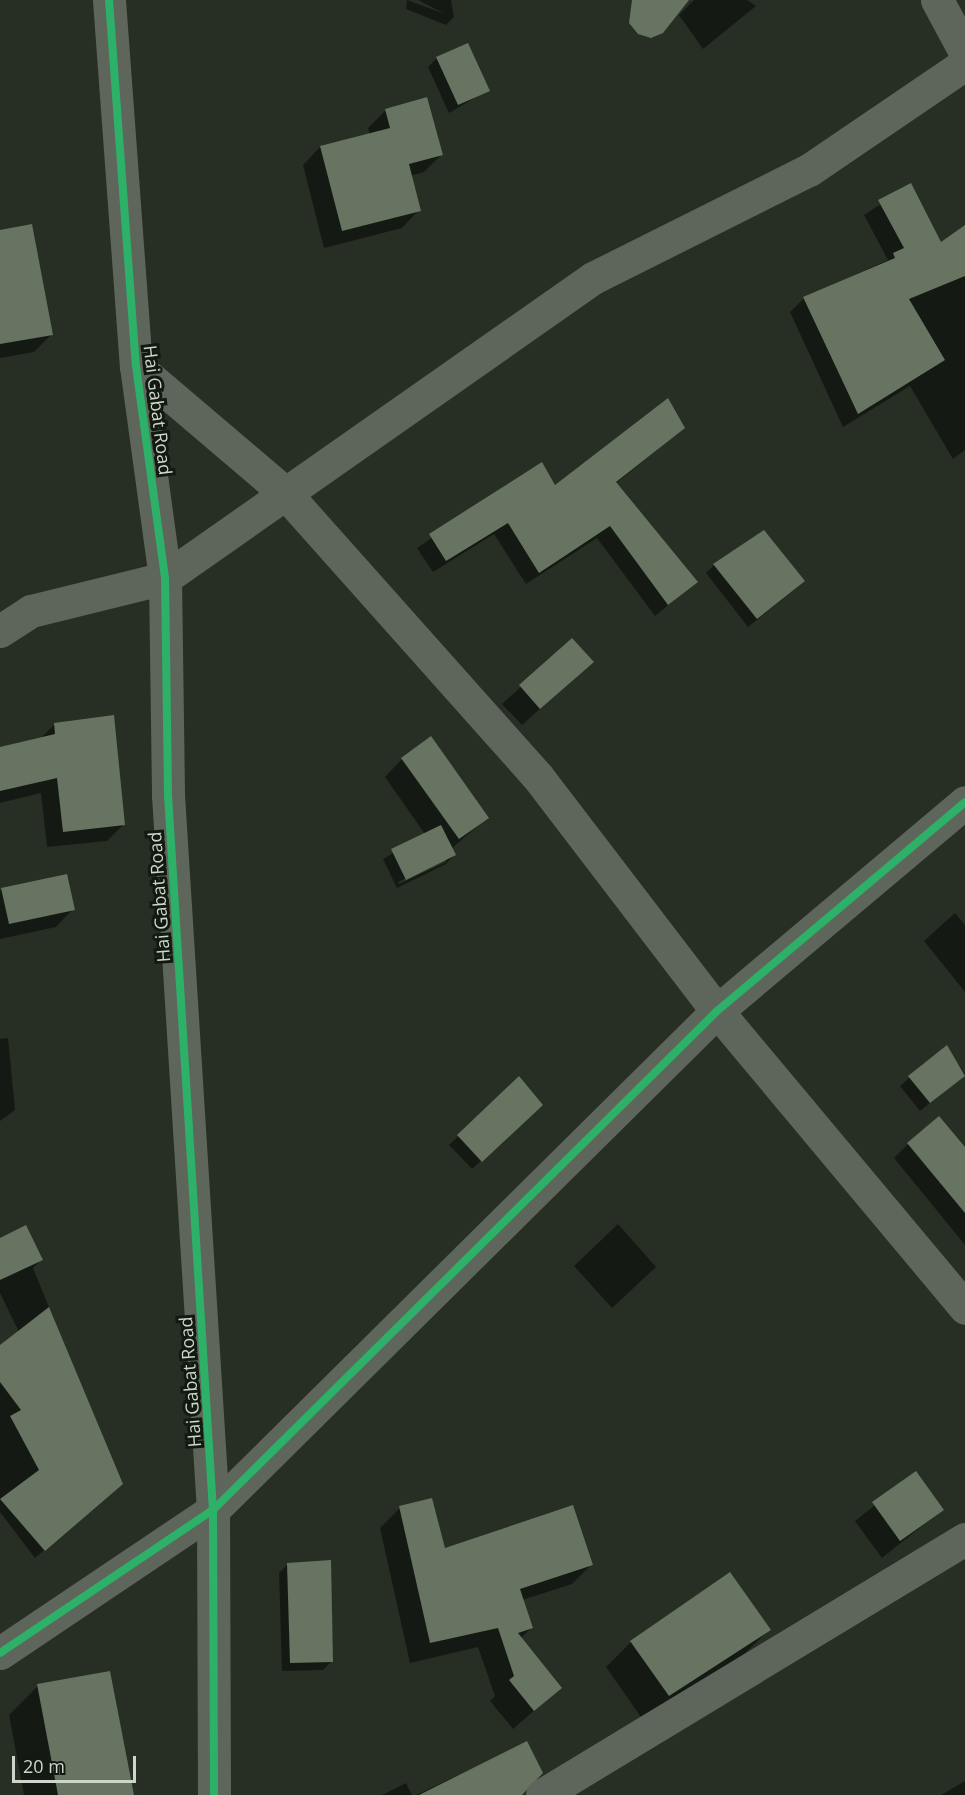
<!DOCTYPE html>
<html>
<head>
<meta charset="utf-8">
<style>
	body { margin:0 }
	#map { position:relative; width:965px; height:1795px; overflow:hidden; background:#272f24; font-family:"Open Sans",sans-serif }
	div>[style] { position:absolute }
	.shadow>* { inset:0; background:#0007 }
	.building>* { inset:0; background:#667461 }
	.minor>* { height:33px; margin:-16.5px; padding:0 16.5px; transform-origin:16.5px; border-radius:16.5px; background:#5e665b }
	.tertiary>* { height:33px; margin:-16.5px; padding:0 16.5px; transform-origin:16.5px; border-radius:16.5px; background:#5e665b }
	.cycleway>* { height:8px; margin:-4px; padding:0 4px; transform-origin:4px; border-radius:4px; background:#2db169 }
	span { translate:-50% -50%; white-space:nowrap; text-align:center; line-height:1.15; -webkit-text-stroke:6px #121910; paint-order:stroke }
	.street-label { font-size:18px; color:#ccd6c9 }
	.scale { position:absolute; left:12px; top:1756px; width:124px; height:27px; box-sizing:border-box; border:3px solid #ccd6c9; border-top:0; padding-left:8px; font-size:18px; line-height:21px; white-space:nowrap; color:#ccd6c9; -webkit-text-stroke:4px #121910; paint-order:stroke }
</style>
</head>
<body>
<div id="map">
	<div class="shadow">
		<i style="clip-path:polygon(407px 0,445px 14px,418px 0,451px 0,454px 17px,446px 25px,406px 9px)"></i>
		<i style="clip-path:polygon(694px 0,747px 0,756px 6px,703px 49px,679px 15px)"></i>
		<i style="clip-path:polygon(437px 58px,488px 90px,449px 113px,428px 67px)"></i>
		<i style="clip-path:polygon(426px 99px,441px 155px,424px 172px,410px 176px,419px 210px,402px 228px,324px 248px,303px 165px,320px 147px,370px 135px,368px 128px,385px 111px)"></i>
		<i style="clip-path:polygon(910px 185px,940px 244px,965px 227px,965px 450px,953px 459px,910px 386px,843px 427px,790px 312px,804px 298px,888px 260px,864px 215px)"></i>
		<i style="clip-path:polygon(0 232px,52px 334px,34px 352px,0 358px)"></i>
		<i style="clip-path:polygon(684px 428px,616px 483px,696px 582px,655px 616px,597px 538px,526px 584px,494px 534px,433px 572px,417px 548px,541px 464px,555px 487px)"></i>
		<i style="clip-path:polygon(714px 565px,794px 590px,748px 627px,706px 573px)"></i>
		<i style="clip-path:polygon(572px 640px,592px 662px,522px 725px,502px 704px)"></i>
		<i style="clip-path:polygon(54px 725px,123px 825px,107px 841px,47px 847px,41px 793px,0 803px,0 749px,39px 740px)"></i>
		<i style="clip-path:polygon(evenodd,402px 759px,487px 818px,451px 849px,454px 855px,446px 864px,397px 888px,383px 859px,425px 834px,385px 777px,402px 759px,446px 859px,446px 862px,399px 884px,398px 882px,446px 859px)"></i>
		<i style="clip-path:polygon(0 891px,2px 889px,73px 909px,56px 927px,0 939px)"></i>
		<i style="clip-path:polygon(955px 913px,965px 925px,965px 992px,924px 941px)"></i>
		<i style="clip-path:polygon(8px 1038px,15px 1110px,0 1121px,0 1039px)"></i>
		<i style="clip-path:polygon(946px 1047px,965px 1074px,920px 1111px,900px 1086px)"></i>
		<i style="clip-path:polygon(519px 1079px,532px 1114px,472px 1169px,449px 1145px)"></i>
		<i style="clip-path:polygon(908px 1144px,965px 1150px,965px 1245px,894px 1158px)"></i>
		<i style="clip-path:polygon(618px 1224px,656px 1267px,612px 1308px,574px 1266px)"></i>
		<i style="clip-path:polygon(0 1239px,41px 1260px,33px 1268px,121px 1484px,35px 1558px,0 1512px,0 1347px,19px 1332px,0 1293px)"></i>
		<i style="clip-path:polygon(915px 1473px,942px 1510px,882px 1558px,855px 1521px)"></i>
		<i style="clip-path:polygon(400px 1508px,444px 1550px,592px 1564px,572px 1584px,522px 1600px,531px 1628px,521px 1638px,560px 1688px,513px 1729px,490px 1701px,495px 1696px,478px 1647px,410px 1663px,380px 1528px)"></i>
		<i style="clip-path:polygon(288px 1564px,331px 1662px,323px 1670px,282px 1671px,279px 1573px)"></i>
		<i style="clip-path:polygon(769px 1630px,743px 1655px,643px 1720px,606px 1667px,631px 1642px)"></i>
		<i style="clip-path:polygon(38px 1686px,133px 1795px,24px 1795px,9px 1715px)"></i>
		<i style="clip-path:polygon(527px 1743px,521px 1795px,416px 1795px)"></i>
		<i style="clip-path:polygon(965px 1781px,965px 1795px,941px 1795px)"></i>
		<i style="clip-path:polygon(406px 1783px,412px 1795px,382px 1795px)"></i>
	</div>
	<div class="building">
		<i style="clip-path:polygon(632px 0,689px 0,663px 33px,651px 38px,638px 34px,629px 23px)"></i>
		<i style="clip-path:polygon(468px 43px,490px 91px,458px 105px,436px 57px)"></i>
		<i style="clip-path:polygon(427px 97px,443px 155px,409px 164px,421px 211px,342px 231px,320px 146px,390px 128px,385px 109px)"></i>
		<i style="clip-path:polygon(911px 183px,941px 242px,965px 225px,965px 276px,909px 299px,945px 360px,858px 414px,803px 297px,895px 258px,893px 253px,904px 248px,878px 200px)"></i>
		<i style="clip-path:polygon(32px 224px,53px 335px,0 344px,0 230px)"></i>
		<i style="clip-path:polygon(668px 398px,685px 428px,616px 482px,698px 582px,668px 605px,610px 526px,539px 573px,508px 523px,446px 561px,429px 534px,542px 462px,555px 485px)"></i>
		<i style="clip-path:polygon(764px 530px,805px 581px,757px 619px,713px 564px)"></i>
		<i style="clip-path:polygon(572px 638px,594px 662px,540px 709px,519px 685px)"></i>
		<i style="clip-path:polygon(114px 715px,125px 825px,63px 832px,57px 778px,0 791px,0 747px,55px 734px,54px 723px)"></i>
		<i style="clip-path:polygon(431px 736px,489px 818px,459px 839px,401px 758px)"></i>
		<i style="clip-path:polygon(441px 825px,456px 855px,406px 880px,391px 849px)"></i>
		<i style="clip-path:polygon(67px 874px,75px 910px,9px 924px,1px 888px)"></i>
		<i style="clip-path:polygon(947px 1045px,965px 1076px,930px 1103px,908px 1076px)"></i>
		<i style="clip-path:polygon(519px 1076px,543px 1105px,482px 1162px,457px 1135px)"></i>
		<i style="clip-path:polygon(939px 1116px,965px 1147px,965px 1213px,907px 1143px)"></i>
		<i style="clip-path:polygon(26px 1225px,43px 1260px,0 1280px,0 1238px)"></i>
		<i style="clip-path:polygon(49px 1307px,123px 1484px,45px 1551px,0 1499px,39px 1470px,10px 1416px,21px 1410px,0 1382px,0 1345px)"></i>
		<i style="clip-path:polygon(916px 1471px,944px 1510px,900px 1541px,872px 1502px)"></i>
		<i style="clip-path:polygon(432px 1498px,445px 1548px,573px 1505px,593px 1565px,520px 1589px,533px 1628px,518px 1633px,562px 1688px,534px 1711px,509px 1680px,514px 1676px,498px 1628px,430px 1643px,399px 1506px)"></i>
		<i style="clip-path:polygon(331px 1560px,333px 1662px,290px 1663px,287px 1563px)"></i>
		<i style="clip-path:polygon(730px 1572px,771px 1630px,669px 1696px,630px 1641px)"></i>
		<i style="clip-path:polygon(110px 1671px,134px 1795px,58px 1795px,37px 1684px)"></i>
		<i style="clip-path:polygon(527px 1741px,543px 1773px,522px 1795px,419px 1795px)"></i>
	</div>
	<div class="minor">
		<i style="left:937px;top:0;width:59px;rotate:61.7deg"></i>
		<i style="left:136px;top:366px;width:196px;rotate:40.4deg"></i>
		<i style="left:285px;top:493px;width:380px;rotate:48.3deg"></i>
		<i style="left:538px;top:777px;width:295px;rotate:52.6deg"></i>
		<i style="left:717px;top:1011px;width:387px;rotate:50.1deg"></i>
		<i style="left:0;top:631px;width:37px;rotate:-33deg"></i>
		<i style="left:31px;top:611px;width:138px;rotate:-13.8deg"></i>
		<i style="left:165px;top:578px;width:523px;rotate:-35.03deg"></i>
		<i style="left:593px;top:278px;width:241px;rotate:-26.6deg"></i>
		<i style="left:809px;top:170px;width:189px;rotate:-34.2deg"></i>
		<i style="left:0;top:1653px;width:257px;rotate:-33.9deg"></i>
		<i style="left:213px;top:1510px;width:709px;rotate:-44.71deg"></i>
		<i style="left:717px;top:1011px;width:324px;rotate:-40.1deg"></i>
	</div>
	<div class="tertiary">
		<i style="left:109px;top:0;width:367px;rotate:85.8deg"></i>
		<i style="left:136px;top:366px;width:214px;rotate:82.2deg"></i>
		<i style="left:165px;top:578px;width:217px;rotate:89.2deg"></i>
		<i style="left:168px;top:795px;width:716px;rotate:86.4deg"></i>
		<i style="left:213px;top:1510px;width:285px;rotate:89.8deg"></i>
		<i style="left:542px;top:1795px;width:494px;rotate:-31.2deg"></i>
	</div>
	<div class="cycleway">
		<i style="left:109px;top:0;width:367px;rotate:85.8deg"></i>
		<i style="left:136px;top:366px;width:214px;rotate:82.2deg"></i>
		<i style="left:165px;top:578px;width:217px;rotate:89.2deg"></i>
		<i style="left:168px;top:795px;width:716px;rotate:86.4deg"></i>
		<i style="left:213px;top:1510px;width:285px;rotate:89.8deg"></i>
		<i style="left:0;top:1653px;width:257px;rotate:-33.9deg"></i>
		<i style="left:213px;top:1510px;width:709px;rotate:-44.71deg"></i>
		<i style="left:717px;top:1011px;width:324px;rotate:-40.1deg"></i>
	</div>
	<div class="street-label">
		<span style="left:158px;top:410px;rotate:83deg">Hai Gabat Road</span>
		<span style="left:159px;top:897px;rotate:-94deg">Hai Gabat Road</span>
		<span style="left:190px;top:1382px;rotate:-94deg">Hai Gabat Road</span>
	</div>
	<div class="scale">20 m</div>
</div>
</body>
</html>
